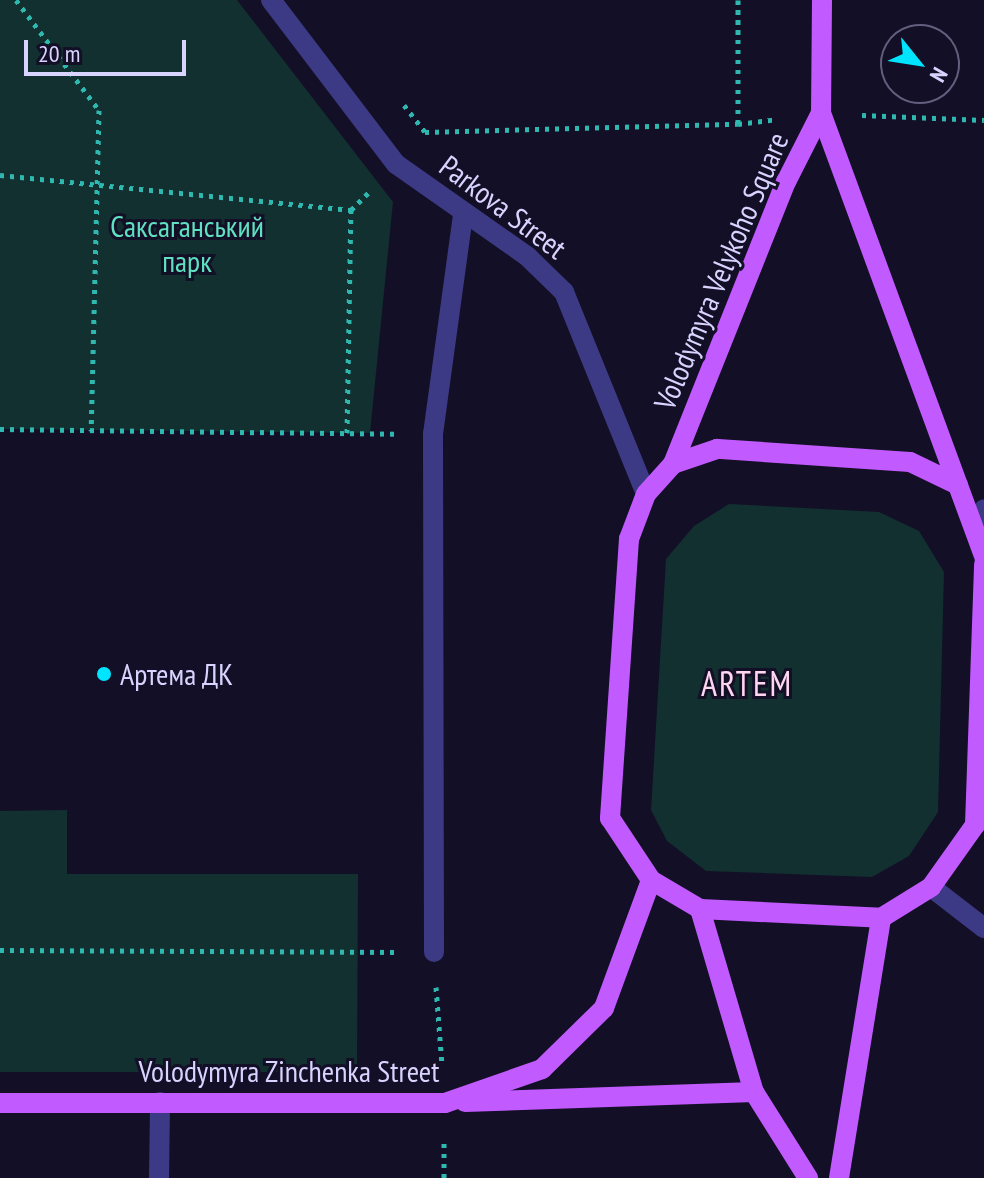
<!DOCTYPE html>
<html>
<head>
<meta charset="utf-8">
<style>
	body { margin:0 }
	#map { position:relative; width:984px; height:1178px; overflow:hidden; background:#130f26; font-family:"PT Sans Narrow",sans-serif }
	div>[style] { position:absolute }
	.green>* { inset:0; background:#12302f }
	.path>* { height:5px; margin-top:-2.5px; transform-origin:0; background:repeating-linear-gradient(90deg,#2fb8b0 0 4px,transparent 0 10px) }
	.minor>* { height:20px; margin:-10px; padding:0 10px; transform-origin:10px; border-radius:10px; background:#3d3a85 }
	.major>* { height:20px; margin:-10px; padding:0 10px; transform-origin:10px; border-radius:10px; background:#c25bff }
	.dots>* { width:22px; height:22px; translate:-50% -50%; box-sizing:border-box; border:4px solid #130f26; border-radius:50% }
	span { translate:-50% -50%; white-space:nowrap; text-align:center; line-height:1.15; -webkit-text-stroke:6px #130f26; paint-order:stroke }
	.street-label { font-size:30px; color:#d9d4ff }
	.park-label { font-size:30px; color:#5fe0c0 }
	.poi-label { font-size:30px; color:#d9d4ff }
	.left { translate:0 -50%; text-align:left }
	.quarter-label { font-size:34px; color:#ffd6f0; letter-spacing:2px }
	.north { position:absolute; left:880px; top:24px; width:80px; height:80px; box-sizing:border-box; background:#130f26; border:2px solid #625e7d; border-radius:50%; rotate:120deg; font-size:22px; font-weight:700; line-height:32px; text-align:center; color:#d9d4ff }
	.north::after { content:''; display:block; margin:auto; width:28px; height:36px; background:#00e5ff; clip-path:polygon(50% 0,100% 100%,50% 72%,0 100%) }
	.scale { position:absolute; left:24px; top:40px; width:162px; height:36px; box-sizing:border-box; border:4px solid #d9d4ff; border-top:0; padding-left:10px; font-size:24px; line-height:28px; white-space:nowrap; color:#d9d4ff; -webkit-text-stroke:6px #130f26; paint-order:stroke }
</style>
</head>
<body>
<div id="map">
	<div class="green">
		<i style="clip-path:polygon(0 0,237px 0,393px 202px,370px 433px,0 429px)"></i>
		<i style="clip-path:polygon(729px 504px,879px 512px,919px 531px,944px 572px,938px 812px,909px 856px,872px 877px,706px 871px,667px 841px,651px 810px,666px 559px,694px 526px)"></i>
		<i style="clip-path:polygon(67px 810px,67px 874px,358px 874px,357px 1072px,0 1072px,0 811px)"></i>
	</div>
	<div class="path">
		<i style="left:16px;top:0;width:138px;rotate:53deg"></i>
		<i style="left:99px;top:110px;width:321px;rotate:91.4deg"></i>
		<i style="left:404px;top:105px;width:34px;rotate:52deg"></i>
		<i style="left:425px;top:132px;width:313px;rotate:-1.5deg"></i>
		<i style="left:738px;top:124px;width:124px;rotate:-90deg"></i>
		<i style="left:862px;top:115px;width:122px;rotate:2.3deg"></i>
		<i style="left:738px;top:124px;width:38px;rotate:-7deg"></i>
		<i style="left:0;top:175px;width:353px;rotate:5.7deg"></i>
		<i style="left:0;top:429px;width:396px;rotate:0.7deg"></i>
		<i style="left:347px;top:433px;width:223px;rotate:-89deg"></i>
		<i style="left:351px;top:210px;width:27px;rotate:-45deg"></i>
		<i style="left:0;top:950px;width:399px;rotate:0.3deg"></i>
		<i style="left:436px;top:987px;width:78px;rotate:85.6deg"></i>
		<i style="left:444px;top:1178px;width:39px;rotate:-90deg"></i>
	</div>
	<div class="minor">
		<i style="left:271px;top:0;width:206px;rotate:52.7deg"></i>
		<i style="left:396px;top:164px;width:160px;rotate:35.1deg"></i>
		<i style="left:527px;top:256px;width:52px;rotate:44.2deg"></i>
		<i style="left:564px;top:292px;width:218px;rotate:67.9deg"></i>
		<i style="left:976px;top:521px;width:14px;rotate:-56deg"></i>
		<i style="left:931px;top:887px;width:67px;rotate:37.7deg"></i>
		<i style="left:434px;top:952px;width:518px;rotate:-90.11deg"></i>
		<i style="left:433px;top:434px;width:222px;rotate:-82.2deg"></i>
		<i style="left:159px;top:1178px;width:76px;rotate:-89.2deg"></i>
	</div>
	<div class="major">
		<i style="left:822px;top:0;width:113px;rotate:90.5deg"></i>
		<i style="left:821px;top:113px;width:473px;rotate:69.8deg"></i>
		<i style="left:673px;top:464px;width:304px;rotate:-68.2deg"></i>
		<i style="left:786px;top:182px;width:77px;rotate:-63.1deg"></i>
		<i style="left:958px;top:485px;width:53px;rotate:-154.4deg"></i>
		<i style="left:910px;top:462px;width:193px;rotate:-176.1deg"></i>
		<i style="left:717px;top:449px;width:46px;rotate:161.2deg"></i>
		<i style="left:673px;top:464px;width:40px;rotate:132deg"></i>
		<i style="left:646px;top:494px;width:48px;rotate:110.7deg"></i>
		<i style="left:629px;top:539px;width:280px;rotate:93.9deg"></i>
		<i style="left:610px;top:818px;width:74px;rotate:56.5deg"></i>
		<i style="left:651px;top:880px;width:57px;rotate:30.6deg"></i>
		<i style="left:700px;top:909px;width:181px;rotate:2.8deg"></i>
		<i style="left:881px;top:918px;width:59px;rotate:-31.8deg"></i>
		<i style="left:931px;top:887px;width:76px;rotate:-54.6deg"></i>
		<i style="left:975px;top:825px;width:261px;rotate:-88deg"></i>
		<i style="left:700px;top:909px;width:191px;rotate:73.6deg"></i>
		<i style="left:754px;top:1092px;width:102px;rotate:57.9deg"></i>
		<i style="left:465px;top:1102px;width:289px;rotate:-2deg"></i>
		<i style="left:0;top:1103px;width:445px"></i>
		<i style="left:445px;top:1103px;width:103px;rotate:-19.3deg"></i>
		<i style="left:542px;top:1069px;width:87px;rotate:-44.5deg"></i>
		<i style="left:604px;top:1008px;width:136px;rotate:-69.8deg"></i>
		<i style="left:839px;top:1178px;width:263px;rotate:-80.8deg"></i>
	</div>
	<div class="dots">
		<i style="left:104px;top:674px;background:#00e5ff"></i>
	</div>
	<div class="street-label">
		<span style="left:503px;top:207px;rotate:37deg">Parkova Street</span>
		<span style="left:721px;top:271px;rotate:-67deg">Volodymyra Velykoho Square</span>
		<span style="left:289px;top:1071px">Volodymyra Zinchenka Street</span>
	</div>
	<div class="park-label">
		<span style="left:187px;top:243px">Саксаганський<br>парк</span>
	</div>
	<div class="poi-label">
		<span class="left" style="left:120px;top:674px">Артема ДК</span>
	</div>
	<div class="quarter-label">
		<span style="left:747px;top:684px">ARTEM</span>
	</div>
	<div class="north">N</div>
	<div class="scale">20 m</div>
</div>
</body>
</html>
